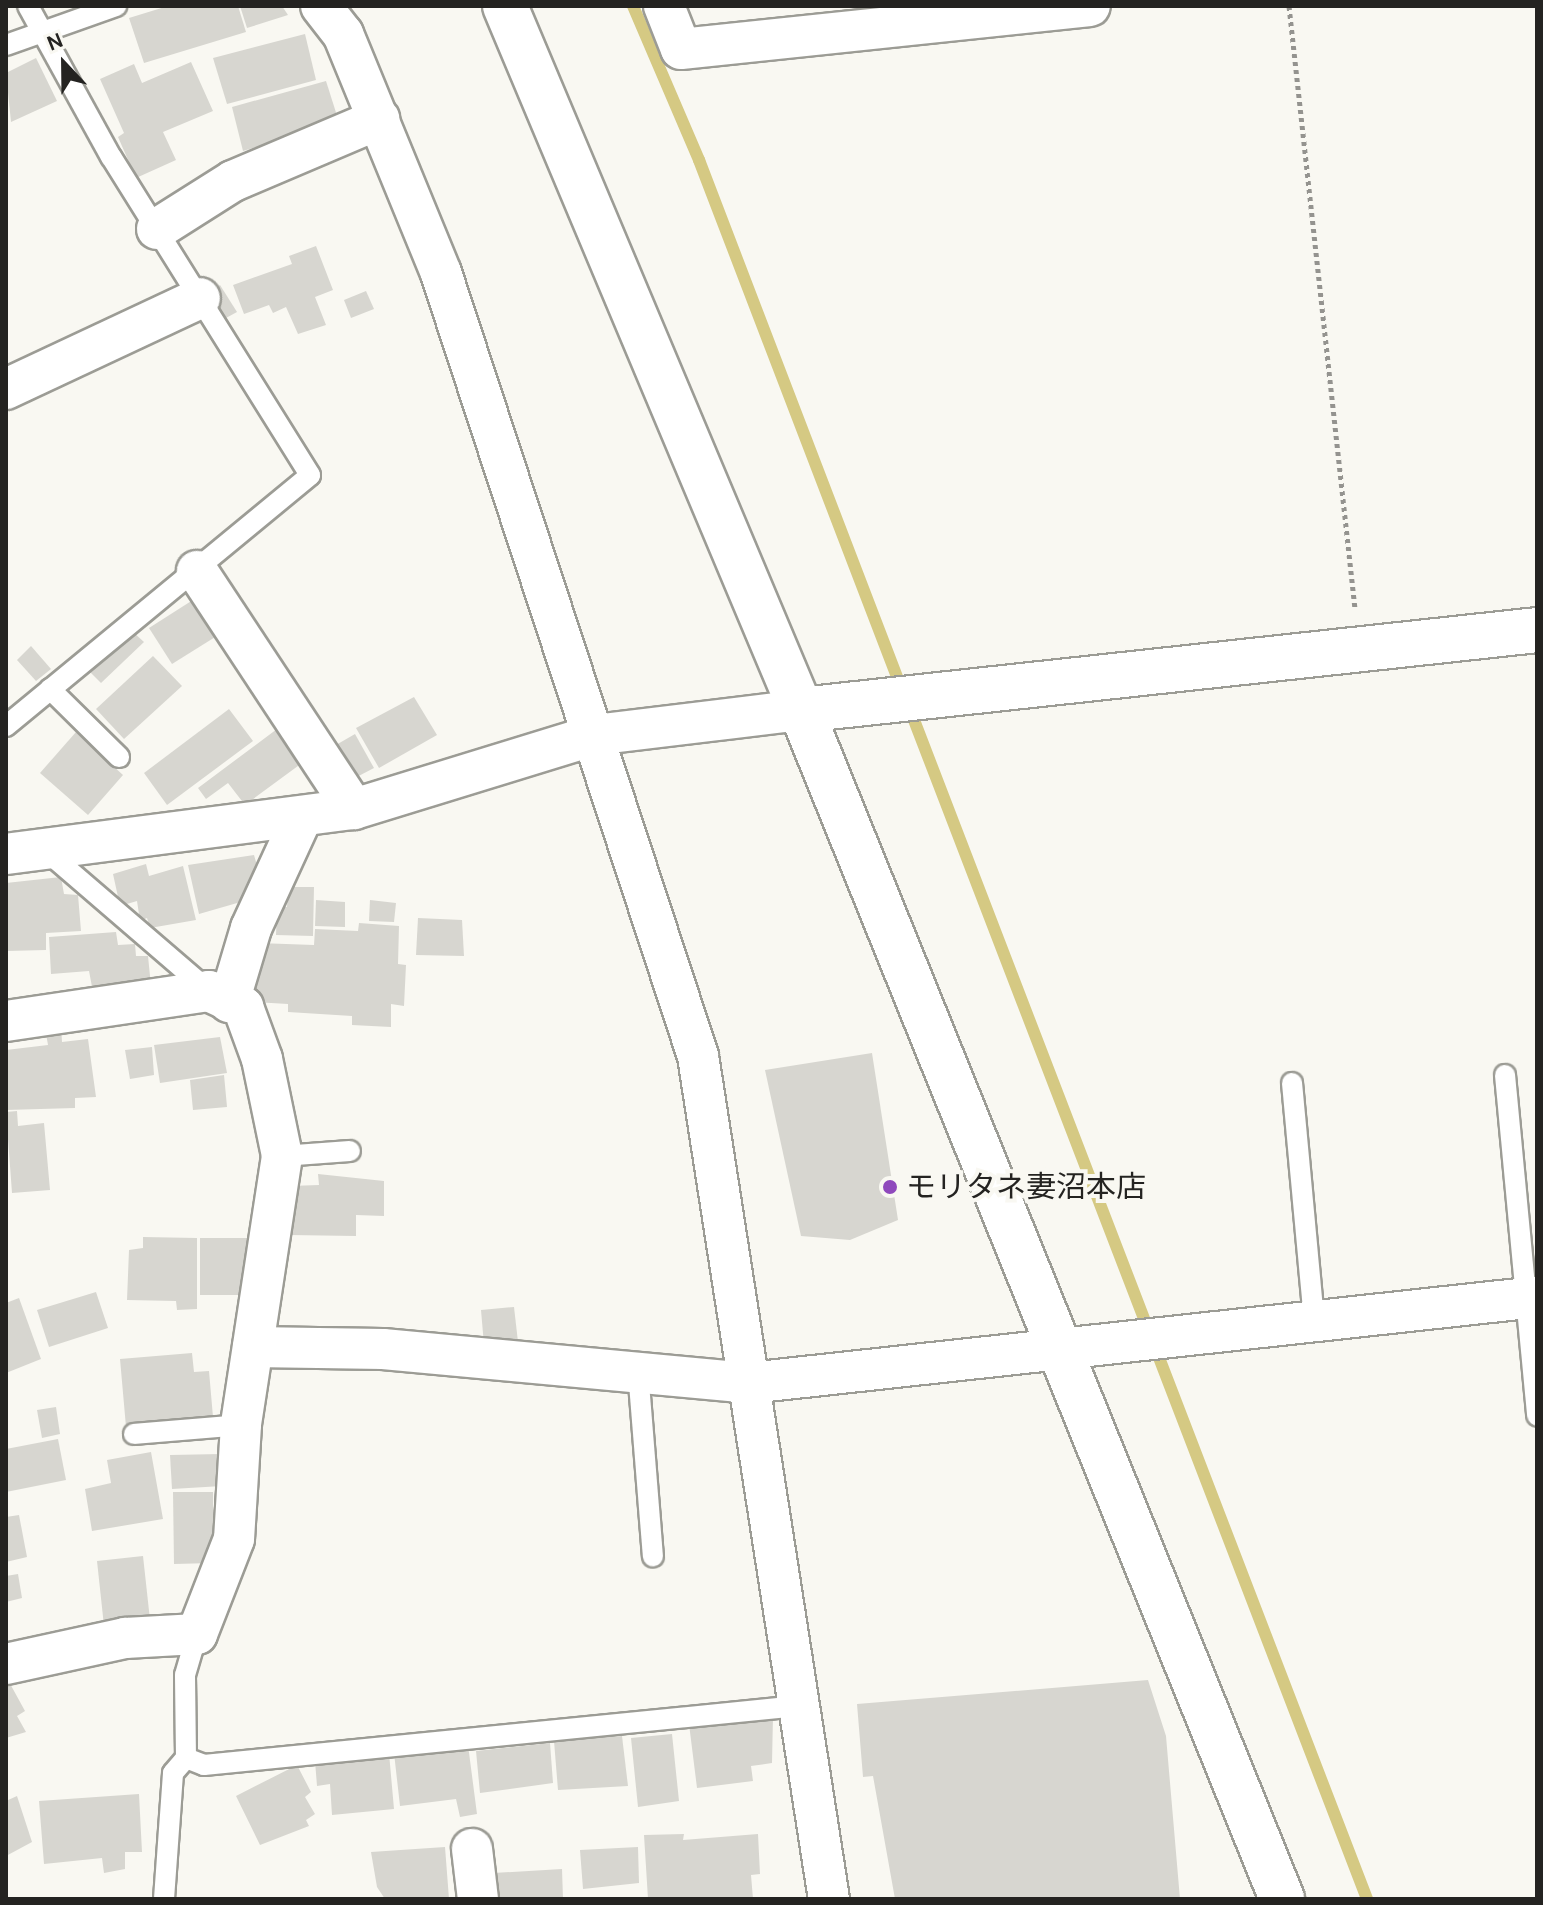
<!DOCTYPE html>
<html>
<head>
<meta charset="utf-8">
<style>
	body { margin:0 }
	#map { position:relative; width:1543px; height:1905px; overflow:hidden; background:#f9f8f2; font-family:Karla,"Noto Sans JP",sans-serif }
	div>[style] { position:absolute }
	.stream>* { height:12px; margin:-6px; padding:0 6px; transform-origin:6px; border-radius:6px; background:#d5c983 }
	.building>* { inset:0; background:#d7d6d0 }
	.path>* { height:5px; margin-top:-2.5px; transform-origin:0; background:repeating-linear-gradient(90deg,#94938f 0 4px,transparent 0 8px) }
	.roads { filter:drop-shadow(2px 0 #9c9c95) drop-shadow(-2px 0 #9c9c95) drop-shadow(0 2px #9c9c95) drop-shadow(0 -2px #9c9c95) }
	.service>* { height:20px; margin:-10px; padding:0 10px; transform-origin:10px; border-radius:10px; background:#fff }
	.minor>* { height:40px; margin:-20px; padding:0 20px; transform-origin:20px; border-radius:20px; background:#fff }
	.tertiary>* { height:44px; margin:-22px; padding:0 22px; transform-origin:22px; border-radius:22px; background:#fff }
	.dots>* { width:22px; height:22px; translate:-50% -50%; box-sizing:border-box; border:4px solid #f9f8f2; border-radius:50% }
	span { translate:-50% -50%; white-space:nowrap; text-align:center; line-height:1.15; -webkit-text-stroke:8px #f9f8f2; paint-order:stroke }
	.poi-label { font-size:30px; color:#242321 }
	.left { translate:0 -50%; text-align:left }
	.frame { position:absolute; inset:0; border:8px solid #242321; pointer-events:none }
	.north { position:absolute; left:24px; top:24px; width:80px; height:80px; -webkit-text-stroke:6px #f9f8f2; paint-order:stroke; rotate:338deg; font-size:22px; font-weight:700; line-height:32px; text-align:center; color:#242321 }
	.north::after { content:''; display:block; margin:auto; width:28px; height:36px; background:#242321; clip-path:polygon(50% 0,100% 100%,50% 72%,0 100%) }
</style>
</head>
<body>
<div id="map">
	<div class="stream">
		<i style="left:633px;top:6px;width:168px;rotate:66.8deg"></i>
		<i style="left:699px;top:160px;width:568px;rotate:69.04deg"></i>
		<i style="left:909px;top:707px;width:1277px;rotate:68.98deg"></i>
	</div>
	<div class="building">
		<i style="clip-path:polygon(168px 6px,238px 6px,246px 32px,144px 63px,129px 18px)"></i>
		<i style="clip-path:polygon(240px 6px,282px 6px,288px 15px,247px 28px)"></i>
		<i style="clip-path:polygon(305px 34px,316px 80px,227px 104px,213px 58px)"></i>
		<i style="clip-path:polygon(36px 58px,57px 101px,11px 122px,6px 73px)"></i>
		<i style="clip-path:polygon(191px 62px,213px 111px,163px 132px,176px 160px,136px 178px,118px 137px,124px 133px,100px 79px,134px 64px,142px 83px)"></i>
		<i style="clip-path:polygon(326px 81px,339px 122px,243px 151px,232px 107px)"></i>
		<i style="clip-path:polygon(316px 246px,333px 290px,315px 297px,326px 325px,298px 334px,286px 307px,273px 313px,269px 305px,244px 314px,233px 285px,292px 264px,289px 256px)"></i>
		<i style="clip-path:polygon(220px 285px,237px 312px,226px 318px,209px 292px)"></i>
		<i style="clip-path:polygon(366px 291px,374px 309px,351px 318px,344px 300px)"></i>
		<i style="clip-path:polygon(196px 598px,220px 634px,172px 664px,149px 628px)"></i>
		<i style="clip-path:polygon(133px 632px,144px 642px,101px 683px,89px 671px)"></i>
		<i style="clip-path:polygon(31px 646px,51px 669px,36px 681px,17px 660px)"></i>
		<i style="clip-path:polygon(153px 656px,182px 686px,124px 739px,96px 709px)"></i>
		<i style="clip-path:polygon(414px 697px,437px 735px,379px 768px,356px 728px)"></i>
		<i style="clip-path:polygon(229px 709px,253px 741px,167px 805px,144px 773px)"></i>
		<i style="clip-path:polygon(277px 729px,302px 763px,245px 805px,228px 783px,206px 799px,198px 788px)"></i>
		<i style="clip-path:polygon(76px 732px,123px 775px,88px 815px,40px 773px)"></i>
		<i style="clip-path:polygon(355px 734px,374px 768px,349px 781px,329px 749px)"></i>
		<i style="clip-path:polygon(254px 855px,262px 883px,248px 887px,251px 899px,199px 914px,188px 865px)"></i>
		<i style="clip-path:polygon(146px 864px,149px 876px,183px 866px,196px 920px,150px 928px,147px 918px,140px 921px,137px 901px,120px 906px,113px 874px)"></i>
		<i style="clip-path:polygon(61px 877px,64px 894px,78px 895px,81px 931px,46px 933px,46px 950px,7px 951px,6px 883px)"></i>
		<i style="clip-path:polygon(288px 887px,314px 887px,313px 936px,276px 935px,277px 907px,287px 907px)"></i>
		<i style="clip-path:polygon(316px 900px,345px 902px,345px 927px,315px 926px)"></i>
		<i style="clip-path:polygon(370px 900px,396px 903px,394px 922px,369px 921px)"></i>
		<i style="clip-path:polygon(418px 918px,462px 920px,464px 956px,416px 955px)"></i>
		<i style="clip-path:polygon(359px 923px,399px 926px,398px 964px,406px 965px,404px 1006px,391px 1004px,391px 1027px,352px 1025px,352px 1016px,288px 1012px,288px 1004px,254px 1002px,258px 943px,314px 945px,315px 929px,358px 931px)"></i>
		<i style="clip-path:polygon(116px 932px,118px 945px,135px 944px,136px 956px,148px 956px,151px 986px,93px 992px,89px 971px,51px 974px,49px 937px)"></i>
		<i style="clip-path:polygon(61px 1025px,62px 1042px,88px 1039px,96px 1097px,75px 1098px,75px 1108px,6px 1110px,6px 1050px,48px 1045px,45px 1028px)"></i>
		<i style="clip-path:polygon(220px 1037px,227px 1073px,160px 1083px,154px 1045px)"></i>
		<i style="clip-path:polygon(152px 1047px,154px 1075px,130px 1079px,125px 1050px)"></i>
		<i style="clip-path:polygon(872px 1053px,898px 1220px,850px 1240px,801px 1236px,765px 1070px)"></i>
		<i style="clip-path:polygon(224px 1075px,227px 1107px,193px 1110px,190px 1080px)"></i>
		<i style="clip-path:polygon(17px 1111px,18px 1126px,44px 1123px,50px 1190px,12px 1193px,6px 1112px)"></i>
		<i style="clip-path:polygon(318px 1174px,384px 1181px,384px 1216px,356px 1215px,356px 1236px,289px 1235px,290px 1186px,319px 1185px)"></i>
		<i style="clip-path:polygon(143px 1237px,197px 1238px,197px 1309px,177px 1310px,176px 1301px,127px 1300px,129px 1250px,143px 1248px)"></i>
		<i style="clip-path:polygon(200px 1238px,248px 1238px,247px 1295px,200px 1295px)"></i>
		<i style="clip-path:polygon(96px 1292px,108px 1328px,49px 1347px,37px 1310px)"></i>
		<i style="clip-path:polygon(19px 1298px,41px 1359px,6px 1373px,6px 1303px)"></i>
		<i style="clip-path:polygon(514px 1307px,518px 1342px,484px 1345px,481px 1310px)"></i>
		<i style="clip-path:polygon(192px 1353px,194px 1372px,209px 1371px,213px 1417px,126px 1427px,120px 1359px)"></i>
		<i style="clip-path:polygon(56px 1407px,60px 1434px,42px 1438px,37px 1410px)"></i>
		<i style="clip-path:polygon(58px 1439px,66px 1480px,6px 1492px,6px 1449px)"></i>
		<i style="clip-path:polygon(151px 1452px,163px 1519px,92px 1531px,85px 1489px,111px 1483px,107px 1460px)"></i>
		<i style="clip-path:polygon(221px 1454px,222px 1486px,172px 1489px,170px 1455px)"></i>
		<i style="clip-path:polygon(173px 1492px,213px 1492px,213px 1563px,174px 1564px)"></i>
		<i style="clip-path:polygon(19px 1515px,27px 1557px,6px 1562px,6px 1517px)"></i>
		<i style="clip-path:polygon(143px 1556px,150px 1620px,104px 1626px,97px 1561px)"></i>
		<i style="clip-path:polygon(18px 1574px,22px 1598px,6px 1602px,6px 1576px)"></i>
		<i style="clip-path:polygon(8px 1680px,25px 1711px,17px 1716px,26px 1732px,6px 1738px)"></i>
		<i style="clip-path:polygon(1148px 1680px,1166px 1736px,1180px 1899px,895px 1899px,873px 1776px,863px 1777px,857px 1704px)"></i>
		<i style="clip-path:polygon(773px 1716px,772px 1763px,751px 1766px,753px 1781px,697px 1788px,689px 1724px)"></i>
		<i style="clip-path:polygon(672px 1734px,679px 1801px,638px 1807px,631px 1738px)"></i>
		<i style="clip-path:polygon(622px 1736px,628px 1786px,558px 1790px,554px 1741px)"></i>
		<i style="clip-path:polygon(550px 1743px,553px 1783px,480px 1793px,476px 1751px)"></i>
		<i style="clip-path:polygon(468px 1745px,477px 1814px,460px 1817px,456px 1799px,400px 1806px,394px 1753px)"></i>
		<i style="clip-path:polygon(389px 1753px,394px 1809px,332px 1815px,330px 1784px,317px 1786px,315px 1761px)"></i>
		<i style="clip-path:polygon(297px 1765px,311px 1792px,305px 1797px,315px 1814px,306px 1820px,309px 1826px,260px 1845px,236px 1796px)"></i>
		<i style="clip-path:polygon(139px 1794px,142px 1852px,125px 1852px,125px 1869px,104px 1873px,102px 1858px,44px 1864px,39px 1801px)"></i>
		<i style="clip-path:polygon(17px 1796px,32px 1842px,6px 1856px,6px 1801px)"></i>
		<i style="clip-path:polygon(684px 1834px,683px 1840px,758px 1834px,760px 1874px,751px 1875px,753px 1899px,648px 1899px,644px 1835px)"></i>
		<i style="clip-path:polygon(445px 1847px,449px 1899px,385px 1899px,377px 1887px,371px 1852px)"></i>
		<i style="clip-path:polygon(638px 1847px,639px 1883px,583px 1889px,580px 1850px)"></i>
		<i style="clip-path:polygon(562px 1869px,563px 1899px,494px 1899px,493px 1873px)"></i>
	</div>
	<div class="path">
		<i style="left:1289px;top:6px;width:607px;rotate:83.75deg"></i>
	</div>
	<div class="roads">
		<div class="service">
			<i style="left:6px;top:45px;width:117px;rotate:-19.5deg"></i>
			<i style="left:50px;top:689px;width:97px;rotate:44.6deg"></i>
			<i style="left:6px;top:726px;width:394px;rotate:-39.5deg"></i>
			<i style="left:310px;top:475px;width:375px;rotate:-122deg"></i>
			<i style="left:111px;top:157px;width:172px;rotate:-118.8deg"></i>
			<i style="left:45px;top:850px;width:216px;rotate:40.7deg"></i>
			<i style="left:1505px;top:1075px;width:342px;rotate:84.6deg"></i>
			<i style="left:1292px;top:1083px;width:239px;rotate:84.7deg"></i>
			<i style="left:282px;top:1156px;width:68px;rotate:-4.2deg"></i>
			<i style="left:638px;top:1371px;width:186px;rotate:85.4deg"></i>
			<i style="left:134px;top:1434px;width:107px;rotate:-4.8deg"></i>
			<i style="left:186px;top:1758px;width:19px;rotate:21deg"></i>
			<i style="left:204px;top:1765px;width:597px;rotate:-5.67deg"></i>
			<i style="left:164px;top:1899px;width:126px;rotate:-85.9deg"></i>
			<i style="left:173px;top:1773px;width:20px;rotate:-49deg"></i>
			<i style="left:186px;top:1758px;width:83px;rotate:-90.7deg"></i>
			<i style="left:185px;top:1675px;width:43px;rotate:-73.7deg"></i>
		</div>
		<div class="minor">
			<i style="left:321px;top:6px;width:36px;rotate:52deg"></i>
			<i style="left:343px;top:34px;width:258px;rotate:67.7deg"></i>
			<i style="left:441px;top:273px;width:824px;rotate:71.83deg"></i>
			<i style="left:698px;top:1056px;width:853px;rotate:81.17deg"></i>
			<i style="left:664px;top:6px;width:46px;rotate:68.4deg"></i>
			<i style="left:681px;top:49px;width:411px;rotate:-6deg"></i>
			<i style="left:157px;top:229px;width:90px;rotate:-32.3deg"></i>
			<i style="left:233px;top:181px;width:159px;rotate:-23deg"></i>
			<i style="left:6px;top:389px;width:214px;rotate:-25.1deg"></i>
			<i style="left:197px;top:571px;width:285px;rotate:56.6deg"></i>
			<i style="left:6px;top:854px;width:351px;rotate:-7.4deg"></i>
			<i style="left:354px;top:809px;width:251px;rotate:-17.1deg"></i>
			<i style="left:594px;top:735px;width:209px;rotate:-6.9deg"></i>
			<i style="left:229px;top:1002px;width:77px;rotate:-73.4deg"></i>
			<i style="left:251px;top:928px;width:122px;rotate:-65.3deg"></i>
			<i style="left:6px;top:1021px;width:205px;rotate:-8.4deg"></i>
			<i style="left:209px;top:991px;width:38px;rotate:25deg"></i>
			<i style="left:243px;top:1007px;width:55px;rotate:69.9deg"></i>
			<i style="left:262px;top:1059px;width:99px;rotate:78.3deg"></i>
			<i style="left:282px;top:1156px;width:272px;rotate:98.7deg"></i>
			<i style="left:241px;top:1425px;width:114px;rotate:93.5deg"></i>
			<i style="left:234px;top:1539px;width:102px;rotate:111.3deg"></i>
			<i style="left:197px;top:1634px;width:72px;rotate:176.8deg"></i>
			<i style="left:125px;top:1638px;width:122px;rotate:167.7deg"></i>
			<i style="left:253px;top:1347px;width:130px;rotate:0.9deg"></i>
			<i style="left:383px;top:1349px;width:368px;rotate:5.3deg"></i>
			<i style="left:749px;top:1383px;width:793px;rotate:-6.23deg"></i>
			<i style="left:472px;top:1849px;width:50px;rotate:83.2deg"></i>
		</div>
		<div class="tertiary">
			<i style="left:505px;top:6px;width:764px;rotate:67.2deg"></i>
			<i style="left:801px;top:710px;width:1283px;rotate:67.97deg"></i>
			<i style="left:801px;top:710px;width:740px;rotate:-6.2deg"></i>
		</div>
	</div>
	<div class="dots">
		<i style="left:890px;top:1187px;background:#8f49bc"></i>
	</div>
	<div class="poi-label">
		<span class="left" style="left:906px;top:1187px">モリタネ妻沼本店</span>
	</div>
	<div class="frame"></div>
	<div class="north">N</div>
</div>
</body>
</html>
